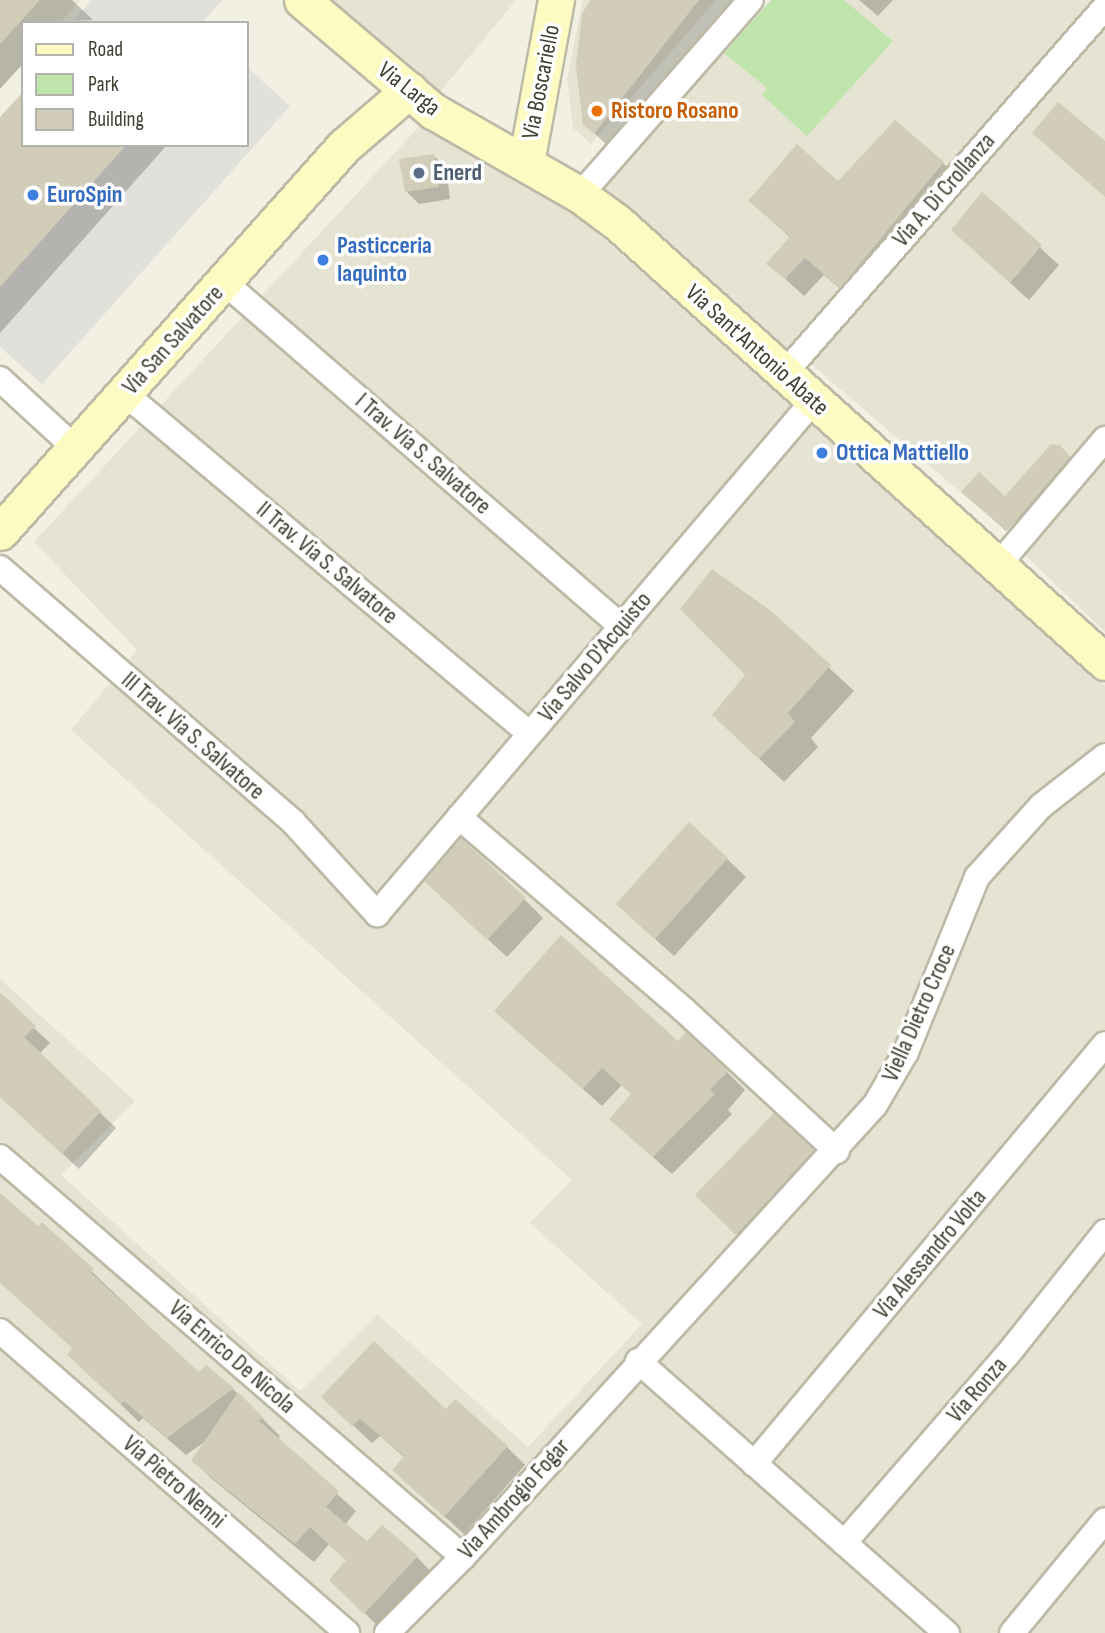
<!DOCTYPE html>
<html>
<head>
<meta charset="utf-8">
<style>
	body { margin:0 }
	#map { position:relative; width:1105px; height:1633px; overflow:hidden; background:#f1f0e3; font-family:"Sofia Sans Condensed",sans-serif }
	div>[style] { position:absolute }
	.residential>* { inset:0; background:#e5e3d1 }
	.green>* { inset:0; background:#bfe5ac }
	.parking>* { inset:0; background:#e1e0db }
	.shadow>* { inset:0; background:#0003 }
	.building>* { inset:0; background:#d2cdb9 }
	.roads { filter:drop-shadow(2px 0 #bcb9a6) drop-shadow(-2px 0 #bcb9a6) drop-shadow(0 2px #bcb9a6) drop-shadow(0 -2px #bcb9a6) }
	.street>* { height:24px; margin:-12px; padding:0 12px; transform-origin:12px; border-radius:12px; background:#fff }
	.secondary>* { height:35px; margin:-17.5px; padding:0 17.5px; transform-origin:17.5px; border-radius:17.5px; background:#fdfbc1 }
	.dots>* { width:19px; height:19px; translate:-50% -50%; box-sizing:border-box; border:4px solid #fff; border-radius:50% }
	span { translate:-50% -50%; white-space:nowrap; text-align:center; line-height:1.15; -webkit-text-stroke:7px #fff; paint-order:stroke }
	.street-label { font-size:24px; color:#424033 }
	.food-label { font-size:24px; color:#c56008; font-weight:700 }
	.left { translate:0 -50%; text-align:left }
	.service-label { font-size:24px; color:#4e5e75; font-weight:700 }
	.shop-label { font-size:24px; color:#366cbe; font-weight:700 }
	.legend { position:absolute; left:21px; top:21px; width:228px; height:126px; box-sizing:border-box; background:#fff; border:2px solid #b3b3ad; margin:0; padding:9px 12px; list-style:none; font-size:21px; color:#424033 }
	.legend li { display:flex; align-items:center; gap:14px; height:35px }
	.legend b { width:35px; border:2px solid #b3b3ad }
</style>
</head>
<body>
<div id="map">
	<div class="residential">
		<i style="clip-path:polygon(0 0,80px 0,60px 23px,23px 23px,23px 63px,0 88px)"></i>
		<i style="clip-path:polygon(311px 0,516px 0,436px 97px)"></i>
		<i style="clip-path:polygon(583px 0,716px 0,591px 144px,573px 128px,567px 79px)"></i>
		<i style="clip-path:polygon(844px 0,1092px 0,787px 349px,599px 182px,719px 46px,767px 88px,762px 94px,893px 41px)"></i>
		<i style="clip-path:polygon(1105px 24px,1105px 431px,1013px 537px,811px 364px)"></i>
		<i style="clip-path:polygon(426px 119px,582px 219px,1105px 686px,1105px 1633px,0 1633px,0 979px,135px 1101px,61px 1175px,300px 1391px,377px 1314px,528px 1447px,642px 1324px,530px 1223px,572px 1180px,71px 730px,137px 650px,34px 542px)"></i>
		<i style="clip-path:polygon(1105px 451px,1105px 632px,1020px 550px)"></i>
	</div>
	<div class="green">
		<i style="clip-path:polygon(771px 0,844px 0,893px 41px,807px 136px,762px 95px,767px 88px,724px 53px)"></i>
	</div>
	<div class="parking">
		<i style="clip-path:polygon(92px 0,222px 0,202px 23px,71px 23px)"></i>
		<i style="clip-path:polygon(247px 67px,290px 106px,42px 384px,0 347px,0 287px,126px 145px,247px 145px)"></i>
	</div>
	<div class="shadow">
		<i style="clip-path:polygon(0 0,72px 0,93px 20px,23px 23px,23px 64px,0 89px)"></i>
		<i style="clip-path:polygon(592px 0,733px 0,612px 150px,585px 124px)"></i>
		<i style="clip-path:polygon(859px 0,893px 0,878px 16px)"></i>
		<i style="clip-path:polygon(0 120px,23px 145px,167px 145px,0 333px)"></i>
		<i style="clip-path:polygon(434px 156px,446px 168px,450px 199px,419px 204px,406px 191px)"></i>
		<i style="clip-path:polygon(943px 163px,961px 182px,859px 305px,824px 275px,804px 296px,768px 263px,791px 238px,750px 201px)"></i>
		<i style="clip-path:polygon(983px 195px,1059px 265px,1029px 300px,972px 248px)"></i>
		<i style="clip-path:polygon(1060px 447px,1079px 466px,1026px 549px,1008px 533px,1022px 511px,1006px 531px,964px 492px,1005px 499px)"></i>
		<i style="clip-path:polygon(769px 612px,854px 691px,811px 738px,818px 747px,784px 782px,739px 740px,748px 674px)"></i>
		<i style="clip-path:polygon(690px 824px,746px 877px,674px 956px,636px 922px)"></i>
		<i style="clip-path:polygon(524px 899px,543px 918px,507px 957px,445px 900px)"></i>
		<i style="clip-path:polygon(0 996px,50px 1043px,39px 1054px,116px 1128px,79px 1169px,23px 1117px,0 1088px)"></i>
		<i style="clip-path:polygon(515px 1029px,678px 1044px,727px 1072px,745px 1090px,728px 1110px,732px 1114px,672px 1174px,630px 1137px,633px 1095px,622px 1085px,602px 1106px)"></i>
		<i style="clip-path:polygon(813px 1151px,831px 1170px,756px 1252px,716px 1214px)"></i>
		<i style="clip-path:polygon(0 1196px,38px 1228px,42px 1224px,199px 1374px,206px 1367px,233px 1389px,280px 1436px,277px 1440px,356px 1511px,345px 1525px,367px 1544px,417px 1557px,435px 1576px,384px 1632px,331px 1580px,347px 1561px,329px 1544px,314px 1562px,212px 1479px,193px 1460px,206px 1441px,186px 1455px,143px 1418px,139px 1422px,88px 1373px,74px 1349px,0 1281px)"></i>
		<i style="clip-path:polygon(446px 1412px,507px 1447px,525px 1465px,464px 1534px,413px 1488px,405px 1458px,380px 1436px,372px 1443px,342px 1415px)"></i>
	</div>
	<div class="building">
		<i style="clip-path:polygon(0 0,40px 0,0 44px)"></i>
		<i style="clip-path:polygon(590px 0,699px 0,594px 134px,583px 125px,576px 66px,582px 14px)"></i>
		<i style="clip-path:polygon(23px 92px,23px 145px,126px 145px,0 287px,0 117px)"></i>
		<i style="clip-path:polygon(1058px 102px,1105px 141px,1105px 197px,1032px 133px)"></i>
		<i style="clip-path:polygon(895px 120px,944px 162px,840px 288px,805px 258px,785px 279px,766px 264px,790px 236px,748px 201px,797px 144px,838px 181px)"></i>
		<i style="clip-path:polygon(434px 154px,439px 187px,405px 192px,399px 159px)"></i>
		<i style="clip-path:polygon(982px 192px,1042px 245px,1010px 283px,951px 230px)"></i>
		<i style="clip-path:polygon(1051px 444px,1061px 446px,1070px 457px,1007px 531px,961px 492px,979px 472px,1005px 496px)"></i>
		<i style="clip-path:polygon(712px 569px,770px 610px,831px 665px,788px 713px,795px 722px,759px 759px,712px 715px,745px 675px,680px 609px)"></i>
		<i style="clip-path:polygon(689px 822px,728px 858px,655px 939px,616px 904px)"></i>
		<i style="clip-path:polygon(461px 838px,526px 898px,487px 940px,424px 881px)"></i>
		<i style="clip-path:polygon(561px 935px,678px 1041px,686px 1032px,728px 1071px,710px 1090px,715px 1094px,653px 1157px,609px 1119px,631px 1094px,602px 1068px,583px 1089px,494px 1011px)"></i>
		<i style="clip-path:polygon(0 992px,36px 1026px,24px 1037px,101px 1111px,62px 1154px,0 1097px)"></i>
		<i style="clip-path:polygon(774px 1113px,814px 1150px,736px 1235px,695px 1195px)"></i>
		<i style="clip-path:polygon(0 1193px,38px 1226px,42px 1222px,94px 1269px,91px 1273px,199px 1372px,206px 1365px,234px 1388px,167px 1438px,124px 1401px,120px 1404px,67px 1355px,72px 1348px,0 1283px)"></i>
		<i style="clip-path:polygon(374px 1341px,446px 1409px,455px 1399px,508px 1446px,444px 1517px,392px 1470px,404px 1456px,360px 1419px,352px 1426px,321px 1397px)"></i>
		<i style="clip-path:polygon(238px 1392px,263px 1417px,259px 1421px,339px 1491px,326px 1507px,367px 1541px,382px 1525px,418px 1556px,364px 1614px,329px 1580px,346px 1560px,310px 1527px,295px 1544px,191px 1461px)"></i>
	</div>
	<div class="roads">
		<div class="street">
			<i style="left:580px;top:195px;width:259px;rotate:-48.8deg"></i>
			<i style="left:224px;top:282px;width:525px;rotate:40.91deg"></i>
			<i style="left:783px;top:375px;width:489px;rotate:-48.8deg"></i>
			<i style="left:0;top:379px;width:102px;rotate:42.6deg"></i>
			<i style="left:124px;top:393px;width:530px;rotate:40.03deg"></i>
			<i style="left:999px;top:564px;width:164px;rotate:-49.7deg"></i>
			<i style="left:0;top:568px;width:388px;rotate:40.9deg"></i>
			<i style="left:293px;top:822px;width:125px;rotate:47.6deg"></i>
			<i style="left:377px;top:914px;width:675px;rotate:-49.63deg"></i>
			<i style="left:459px;top:817px;width:296px;rotate:40.6deg"></i>
			<i style="left:684px;top:1010px;width:208px;rotate:42.7deg"></i>
			<i style="left:0;top:1157px;width:612px;rotate:40.82deg"></i>
			<i style="left:0;top:1331px;width:460px;rotate:41deg"></i>
			<i style="left:638px;top:1361px;width:412px;rotate:41.4deg"></i>
			<i style="left:754px;top:1464px;width:547px;rotate:-50.11deg"></i>
			<i style="left:844px;top:1543px;width:250px;rotate:-49.1deg"></i>
			<i style="left:1008px;top:1354px;width:156px;rotate:-51.5deg"></i>
			<i style="left:387px;top:1633px;width:107px;rotate:-45deg"></i>
			<i style="left:463px;top:1557px;width:612px;rotate:-47.65deg"></i>
			<i style="left:875px;top:1105px;width:61px;rotate:-59.7deg"></i>
			<i style="left:906px;top:1052px;width:189px;rotate:-67.9deg"></i>
			<i style="left:977px;top:877px;width:96px;rotate:-48deg"></i>
			<i style="left:1041px;top:806px;width:81px;rotate:-38deg"></i>
			<i style="left:1012px;top:1633px;width:146px;rotate:-50.5deg"></i>
		</div>
		<div class="secondary">
			<i style="left:302px;top:0;width:172px;rotate:40.3deg"></i>
			<i style="left:433px;top:111px;width:169px;rotate:29.7deg"></i>
			<i style="left:580px;top:195px;width:47px;rotate:36.4deg"></i>
			<i style="left:618px;top:223px;width:656px;rotate:42.03deg"></i>
			<i style="left:526px;top:163px;width:166px;rotate:-79.6deg"></i>
			<i style="left:0;top:532px;width:517px;rotate:-48.29deg"></i>
			<i style="left:344px;top:146px;width:86px;rotate:-40.7deg"></i>
		</div>
	</div>
	<div class="dots">
		<i style="left:597px;top:111px;background:#e8710a"></i>
		<i style="left:419px;top:173px;background:#5c6f8a"></i>
		<i style="left:33px;top:195px;background:#3f7fe0"></i>
		<i style="left:323px;top:260px;background:#3f7fe0"></i>
		<i style="left:822px;top:453px;background:#3f7fe0"></i>
	</div>
	<div class="street-label">
		<span style="left:541px;top:82px;rotate:-79deg">Via Boscariello</span>
		<span style="left:409px;top:89px;rotate:38deg">Via Larga</span>
		<span style="left:944px;top:190px;rotate:-49deg">Via A. Di Crollanza</span>
		<span style="left:173px;top:340px;rotate:-48deg">Via San Salvatore</span>
		<span style="left:757px;top:350px;rotate:42deg">Via Sant'Antonio Abate</span>
		<span style="left:423px;top:454px;rotate:41deg">I Trav. Via S. Salvatore</span>
		<span style="left:327px;top:563px;rotate:40deg">II Trav. Via S. Salvatore</span>
		<span style="left:595px;top:657px;rotate:-50deg">Via Salvo D'Acquisto</span>
		<span style="left:193px;top:736px;rotate:41deg">III Trav. Via S. Salvatore</span>
		<span style="left:919px;top:1013px;rotate:-66deg">Viella Dietro Croce</span>
		<span style="left:930px;top:1254px;rotate:-50deg">Via Alessandro Volta</span>
		<span style="left:232px;top:1357px;rotate:41deg">Via Enrico De Nicola</span>
		<span style="left:977px;top:1390px;rotate:-49deg">Via Ronza</span>
		<span style="left:174px;top:1482px;rotate:41deg">Via Pietro Nenni</span>
		<span style="left:514px;top:1499px;rotate:-48deg">Via Ambrogio Fogar</span>
	</div>
	<div class="food-label">
		<span class="left" style="left:611px;top:111px">Ristoro Rosano</span>
	</div>
	<div class="service-label">
		<span class="left" style="left:433px;top:173px">Enerd</span>
	</div>
	<div class="shop-label">
		<span class="left" style="left:47px;top:195px">EuroSpin</span>
		<span class="left" style="left:337px;top:260px">Pasticceria<br>Iaquinto</span>
		<span class="left" style="left:836px;top:453px">Ottica Mattiello</span>
	</div>
	<ul class="legend">
	<li><b style="height:9px;background:#fdfbc1"></b>Road</li>
	<li><b style="height:19px;background:#bfe5ac"></b>Park</li>
	<li><b style="height:19px;background:#d2cdb9"></b>Building</li>
	</ul>
</div>
</body>
</html>
